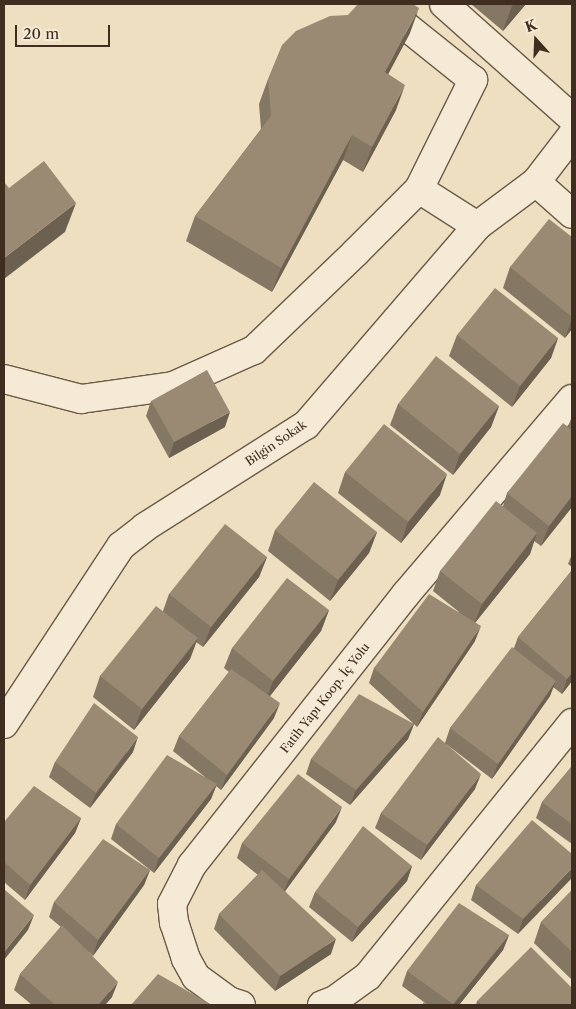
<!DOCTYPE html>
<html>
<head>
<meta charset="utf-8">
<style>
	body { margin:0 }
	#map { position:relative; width:576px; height:1009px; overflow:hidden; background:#eedfc0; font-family:"Libre Caslon Text",serif }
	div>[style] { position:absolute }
	.roads { filter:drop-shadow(1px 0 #6b5a48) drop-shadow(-1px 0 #6b5a48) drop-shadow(0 1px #6b5a48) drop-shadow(0 -1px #6b5a48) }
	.minor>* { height:28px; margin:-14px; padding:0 14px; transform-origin:14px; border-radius:14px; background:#f4ead6 }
	.wall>* { inset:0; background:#847763 }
	.shaded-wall>* { inset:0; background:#6c6150 }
	.building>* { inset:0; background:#9a8a73 }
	span { translate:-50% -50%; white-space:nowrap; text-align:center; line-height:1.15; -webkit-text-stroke:4.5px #f4ead6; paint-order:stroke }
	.street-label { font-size:12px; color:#3f2d20 }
	.frame { position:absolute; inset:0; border:5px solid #3f2d20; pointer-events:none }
	.north { position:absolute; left:511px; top:15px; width:50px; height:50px; -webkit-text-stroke:4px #f4ead6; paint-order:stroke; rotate:340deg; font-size:14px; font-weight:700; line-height:20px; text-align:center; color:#3f2d20 }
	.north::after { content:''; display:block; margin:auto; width:18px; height:22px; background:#3f2d20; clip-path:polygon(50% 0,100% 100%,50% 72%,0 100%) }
	.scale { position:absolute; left:15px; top:25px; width:95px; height:22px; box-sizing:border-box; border:2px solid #3f2d20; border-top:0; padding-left:6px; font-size:15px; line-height:18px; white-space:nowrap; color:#3f2d20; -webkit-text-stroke:4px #f4ead6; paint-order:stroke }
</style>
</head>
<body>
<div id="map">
	<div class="roads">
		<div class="minor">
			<i style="left:444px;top:4px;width:171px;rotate:41.7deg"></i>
			<i style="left:536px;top:182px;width:48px;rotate:41.6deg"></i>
			<i style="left:419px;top:189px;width:69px;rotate:32.5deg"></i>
			<i style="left:4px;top:379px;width:80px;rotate:14.6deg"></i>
			<i style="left:81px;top:399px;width:93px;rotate:-8deg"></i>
			<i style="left:173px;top:386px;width:89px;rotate:-24deg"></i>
			<i style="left:254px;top:350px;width:140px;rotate:-43.8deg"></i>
			<i style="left:355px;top:253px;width:91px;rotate:-45deg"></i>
			<i style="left:419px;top:189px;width:122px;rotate:-63.6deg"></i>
			<i style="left:473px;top:80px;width:117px;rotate:-141.3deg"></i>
			<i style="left:4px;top:724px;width:213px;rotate:-56.7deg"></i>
			<i style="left:121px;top:546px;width:31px;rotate:-38deg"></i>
			<i style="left:145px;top:527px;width:191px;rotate:-32.4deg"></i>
			<i style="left:306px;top:425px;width:262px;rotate:-49.3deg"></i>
			<i style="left:477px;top:226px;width:74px;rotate:-36.7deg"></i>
			<i style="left:536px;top:182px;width:59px;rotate:-52.5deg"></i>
			<i style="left:241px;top:1005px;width:13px;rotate:-162deg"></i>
			<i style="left:229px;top:1001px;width:41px;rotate:-144deg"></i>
			<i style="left:196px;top:977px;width:21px;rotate:-119deg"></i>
			<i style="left:186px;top:959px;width:38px;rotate:-108deg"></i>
			<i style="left:174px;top:923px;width:19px;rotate:-96deg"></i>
			<i style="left:172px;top:904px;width:44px;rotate:-62.9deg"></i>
			<i style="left:192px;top:865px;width:345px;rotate:-51.7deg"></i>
			<i style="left:406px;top:594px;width:256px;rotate:-49.6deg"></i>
			<i style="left:322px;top:1005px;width:14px;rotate:-21deg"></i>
			<i style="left:335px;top:1000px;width:41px;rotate:-36deg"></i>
			<i style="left:368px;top:976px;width:325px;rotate:-51.1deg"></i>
		</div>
	</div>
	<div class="wall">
		<i style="clip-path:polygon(471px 4px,526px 4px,503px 31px)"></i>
		<i style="clip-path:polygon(410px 33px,388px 74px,396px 110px,363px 172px,343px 160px,272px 292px,186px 241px,195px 216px,261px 129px,259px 104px,268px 79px)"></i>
		<i style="clip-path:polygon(572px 237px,572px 329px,565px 338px,503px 288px,510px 267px)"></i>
		<i style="clip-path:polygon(457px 335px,558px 338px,551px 358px,512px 407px,449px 356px)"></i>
		<i style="clip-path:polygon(151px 401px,225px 427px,169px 458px,146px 416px)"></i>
		<i style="clip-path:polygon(398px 404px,499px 406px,491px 427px,453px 475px,390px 425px)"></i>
		<i style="clip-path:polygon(572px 416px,572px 507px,541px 546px,534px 541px,530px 554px,475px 623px,475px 641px,417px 727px,414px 724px,408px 739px,350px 805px,306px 774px,311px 759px,413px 723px,369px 683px,374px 668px,459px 612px,433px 591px,440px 571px,503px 506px,507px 493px,568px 427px)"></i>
		<i style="clip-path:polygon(345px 472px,440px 495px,401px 543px,338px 493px)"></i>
		<i style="clip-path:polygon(275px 530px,377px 532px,369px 553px,330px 601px,268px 551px)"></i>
		<i style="clip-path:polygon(572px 554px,572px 567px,568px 564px)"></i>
		<i style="clip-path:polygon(267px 557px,259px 577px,203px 647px,196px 642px,190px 659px,134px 730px,93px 697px,100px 676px,163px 611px,169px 594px)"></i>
		<i style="clip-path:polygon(572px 570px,572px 681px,562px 694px,553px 687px,550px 696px,492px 779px,446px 744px,475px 789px,421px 860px,375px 828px,381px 813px,445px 743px,450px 728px,514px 648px,518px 637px)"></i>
		<i style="clip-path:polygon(329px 610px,321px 631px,270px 696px,274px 718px,221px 790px,216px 786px,211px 799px,154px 873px,111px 839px,116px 824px,205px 777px,173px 751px,179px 736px,229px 672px,224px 668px,232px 648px)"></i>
		<i style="clip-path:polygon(133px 752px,90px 808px,49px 777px,55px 762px)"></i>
		<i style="clip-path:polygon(572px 766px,572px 844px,536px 818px,542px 802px)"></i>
		<i style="clip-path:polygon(81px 818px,75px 833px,25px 900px,4px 882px,4px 822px)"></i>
		<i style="clip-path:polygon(336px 822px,285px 891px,331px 954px,275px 991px,214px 929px,219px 914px,258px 875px,237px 858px,242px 843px)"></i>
		<i style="clip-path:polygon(572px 854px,518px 934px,471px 900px,476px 885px)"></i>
		<i style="clip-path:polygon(412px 866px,407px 881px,352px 942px,309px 907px,315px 892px)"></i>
		<i style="clip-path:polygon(150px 870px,144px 885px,93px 956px,85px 949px,112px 997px,105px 1005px,32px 1005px,14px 990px,20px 974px,61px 927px,49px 917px,54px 902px)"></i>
		<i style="clip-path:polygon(572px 890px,572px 980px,534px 943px,541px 922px)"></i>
		<i style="clip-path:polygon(509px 935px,503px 950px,459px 1005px,428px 1005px,402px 986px,407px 971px)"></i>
		<i style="clip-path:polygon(477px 1001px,572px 1005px,476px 1005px)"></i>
	</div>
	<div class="shaded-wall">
		<i style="clip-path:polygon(514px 4px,526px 4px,503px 31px,512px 6px)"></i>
		<i style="clip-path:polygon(419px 8px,410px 33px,376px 97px,385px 72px)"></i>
		<i style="clip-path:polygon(405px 85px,396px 110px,363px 172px,372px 147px)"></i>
		<i style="clip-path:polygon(352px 135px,343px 160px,272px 292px,281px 268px)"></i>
		<i style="clip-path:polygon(76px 203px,65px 232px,4px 279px,4px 258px)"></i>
		<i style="clip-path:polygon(572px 319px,572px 329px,565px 338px)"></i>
		<i style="clip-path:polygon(558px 338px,551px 358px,512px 407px,520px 386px)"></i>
		<i style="clip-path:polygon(499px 406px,491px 427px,453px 475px,460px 454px)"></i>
		<i style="clip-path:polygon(230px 412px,225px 427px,169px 458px,174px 442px)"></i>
		<i style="clip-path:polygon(447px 474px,440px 495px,401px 543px,408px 522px)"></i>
		<i style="clip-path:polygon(572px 496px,572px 507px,541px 546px,549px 526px)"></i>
		<i style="clip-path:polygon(377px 532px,369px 553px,330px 601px,338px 580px)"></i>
		<i style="clip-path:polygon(537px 533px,530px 554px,474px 624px,482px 604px)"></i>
		<i style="clip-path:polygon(267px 557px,259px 577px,203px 647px,211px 627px)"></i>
		<i style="clip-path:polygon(329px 610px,321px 631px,266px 701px,273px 681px)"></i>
		<i style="clip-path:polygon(481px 626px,475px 641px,417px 727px,423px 712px)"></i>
		<i style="clip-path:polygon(198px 638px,190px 659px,134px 730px,142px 709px)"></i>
		<i style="clip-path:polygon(572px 673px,572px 681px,562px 694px,567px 679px)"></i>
		<i style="clip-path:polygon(556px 681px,550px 696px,492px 779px,498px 764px)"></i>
		<i style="clip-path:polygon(280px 703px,274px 718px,221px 790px,227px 775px)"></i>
		<i style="clip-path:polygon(414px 724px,408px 739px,350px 805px,356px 790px)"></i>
		<i style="clip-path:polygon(138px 737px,133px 752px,90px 808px,96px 793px)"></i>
		<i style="clip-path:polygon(481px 774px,475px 789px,421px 860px,427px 845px)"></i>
		<i style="clip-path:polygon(217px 784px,211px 799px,154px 873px,159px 858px)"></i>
		<i style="clip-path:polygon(342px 807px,336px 822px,283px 894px,289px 879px)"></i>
		<i style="clip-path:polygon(81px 818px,75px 833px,25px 900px,30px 885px)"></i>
		<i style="clip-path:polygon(412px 866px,407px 881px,352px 942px,358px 927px)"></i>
		<i style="clip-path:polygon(572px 868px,572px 878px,518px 934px,523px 919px)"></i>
		<i style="clip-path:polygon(150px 870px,144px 885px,93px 956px,98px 940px)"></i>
		<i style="clip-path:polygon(34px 915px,28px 930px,4px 960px,4px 952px)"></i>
		<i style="clip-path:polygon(509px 935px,503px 950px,459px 1005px,453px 1005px)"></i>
		<i style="clip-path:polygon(336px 939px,331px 954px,275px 991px,280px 976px)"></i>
		<i style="clip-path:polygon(118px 982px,112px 997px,105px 1005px,98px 1005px)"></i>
	</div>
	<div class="building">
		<i style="clip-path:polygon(358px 4px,413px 4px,419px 8px,385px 72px,405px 85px,372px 147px,352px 135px,281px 268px,195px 216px,271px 116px,268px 79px,282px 45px,296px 31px,330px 16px,348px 15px)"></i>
		<i style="clip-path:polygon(44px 161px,76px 203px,4px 258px,4px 182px,9px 188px)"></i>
		<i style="clip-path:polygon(549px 219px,572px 237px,572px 317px,510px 267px)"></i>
		<i style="clip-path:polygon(495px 288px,558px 338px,520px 386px,457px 335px)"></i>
		<i style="clip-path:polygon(436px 356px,499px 406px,460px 454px,398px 404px)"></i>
		<i style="clip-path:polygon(207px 370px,230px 412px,174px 442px,151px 401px)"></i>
		<i style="clip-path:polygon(563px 423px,572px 430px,572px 496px,549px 526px,507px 493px)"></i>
		<i style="clip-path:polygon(384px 424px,447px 474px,408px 522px,345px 472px)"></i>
		<i style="clip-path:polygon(314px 482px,377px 532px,338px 580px,275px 530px)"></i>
		<i style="clip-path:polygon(496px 501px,537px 533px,482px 604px,440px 571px)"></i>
		<i style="clip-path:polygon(225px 524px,267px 557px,211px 627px,169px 594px)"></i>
		<i style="clip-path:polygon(572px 570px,572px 673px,567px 679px,518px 637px)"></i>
		<i style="clip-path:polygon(287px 578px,329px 610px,273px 681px,232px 648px)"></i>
		<i style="clip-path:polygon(429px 594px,481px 626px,423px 712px,374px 668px)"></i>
		<i style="clip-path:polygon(156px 606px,198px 638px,142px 709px,100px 676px)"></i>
		<i style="clip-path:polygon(512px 647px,556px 681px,498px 764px,450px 728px)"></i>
		<i style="clip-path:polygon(231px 669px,280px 703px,227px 775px,179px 736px)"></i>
		<i style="clip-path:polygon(359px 694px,414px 724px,356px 790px,311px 759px)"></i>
		<i style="clip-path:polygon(94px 703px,138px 737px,96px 793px,55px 762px)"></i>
		<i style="clip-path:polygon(438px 737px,481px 774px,427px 845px,381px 813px)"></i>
		<i style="clip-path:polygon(167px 755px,217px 784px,159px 858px,116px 824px)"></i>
		<i style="clip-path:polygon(572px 766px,572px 824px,542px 802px)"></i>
		<i style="clip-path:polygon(298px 774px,342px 807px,289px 879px,242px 843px)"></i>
		<i style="clip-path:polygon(34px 786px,81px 818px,30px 885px,4px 862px,4px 822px)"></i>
		<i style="clip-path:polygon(532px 820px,572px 854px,572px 868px,523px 919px,476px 885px)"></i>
		<i style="clip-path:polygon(363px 826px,412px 866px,358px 927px,315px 892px)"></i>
		<i style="clip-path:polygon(103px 839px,150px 870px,98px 940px,54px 902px)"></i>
		<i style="clip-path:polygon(262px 870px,336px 939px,280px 976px,219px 914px)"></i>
		<i style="clip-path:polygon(4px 889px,34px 915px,4px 952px)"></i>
		<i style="clip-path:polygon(572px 890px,572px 952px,541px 922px)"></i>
		<i style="clip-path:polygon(459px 903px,509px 935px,453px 1004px,407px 971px)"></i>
		<i style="clip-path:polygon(62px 925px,118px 982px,98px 1005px,55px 1005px,20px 974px)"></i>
		<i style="clip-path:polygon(531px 947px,572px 988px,572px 1005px,482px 1005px,477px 1001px)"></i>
		<i style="clip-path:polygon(158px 974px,212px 1005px,131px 1005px)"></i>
		<i style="clip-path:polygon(424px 1002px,428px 1005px,422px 1005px)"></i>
	</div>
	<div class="street-label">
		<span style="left:276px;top:443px;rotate:-34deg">Bilgin Sokak</span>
		<span style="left:325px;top:698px;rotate:-52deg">Fatih Yapı Koop. İç Yolu</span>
	</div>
	<div class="frame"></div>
	<div class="north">K</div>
	<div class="scale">20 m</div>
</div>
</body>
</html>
